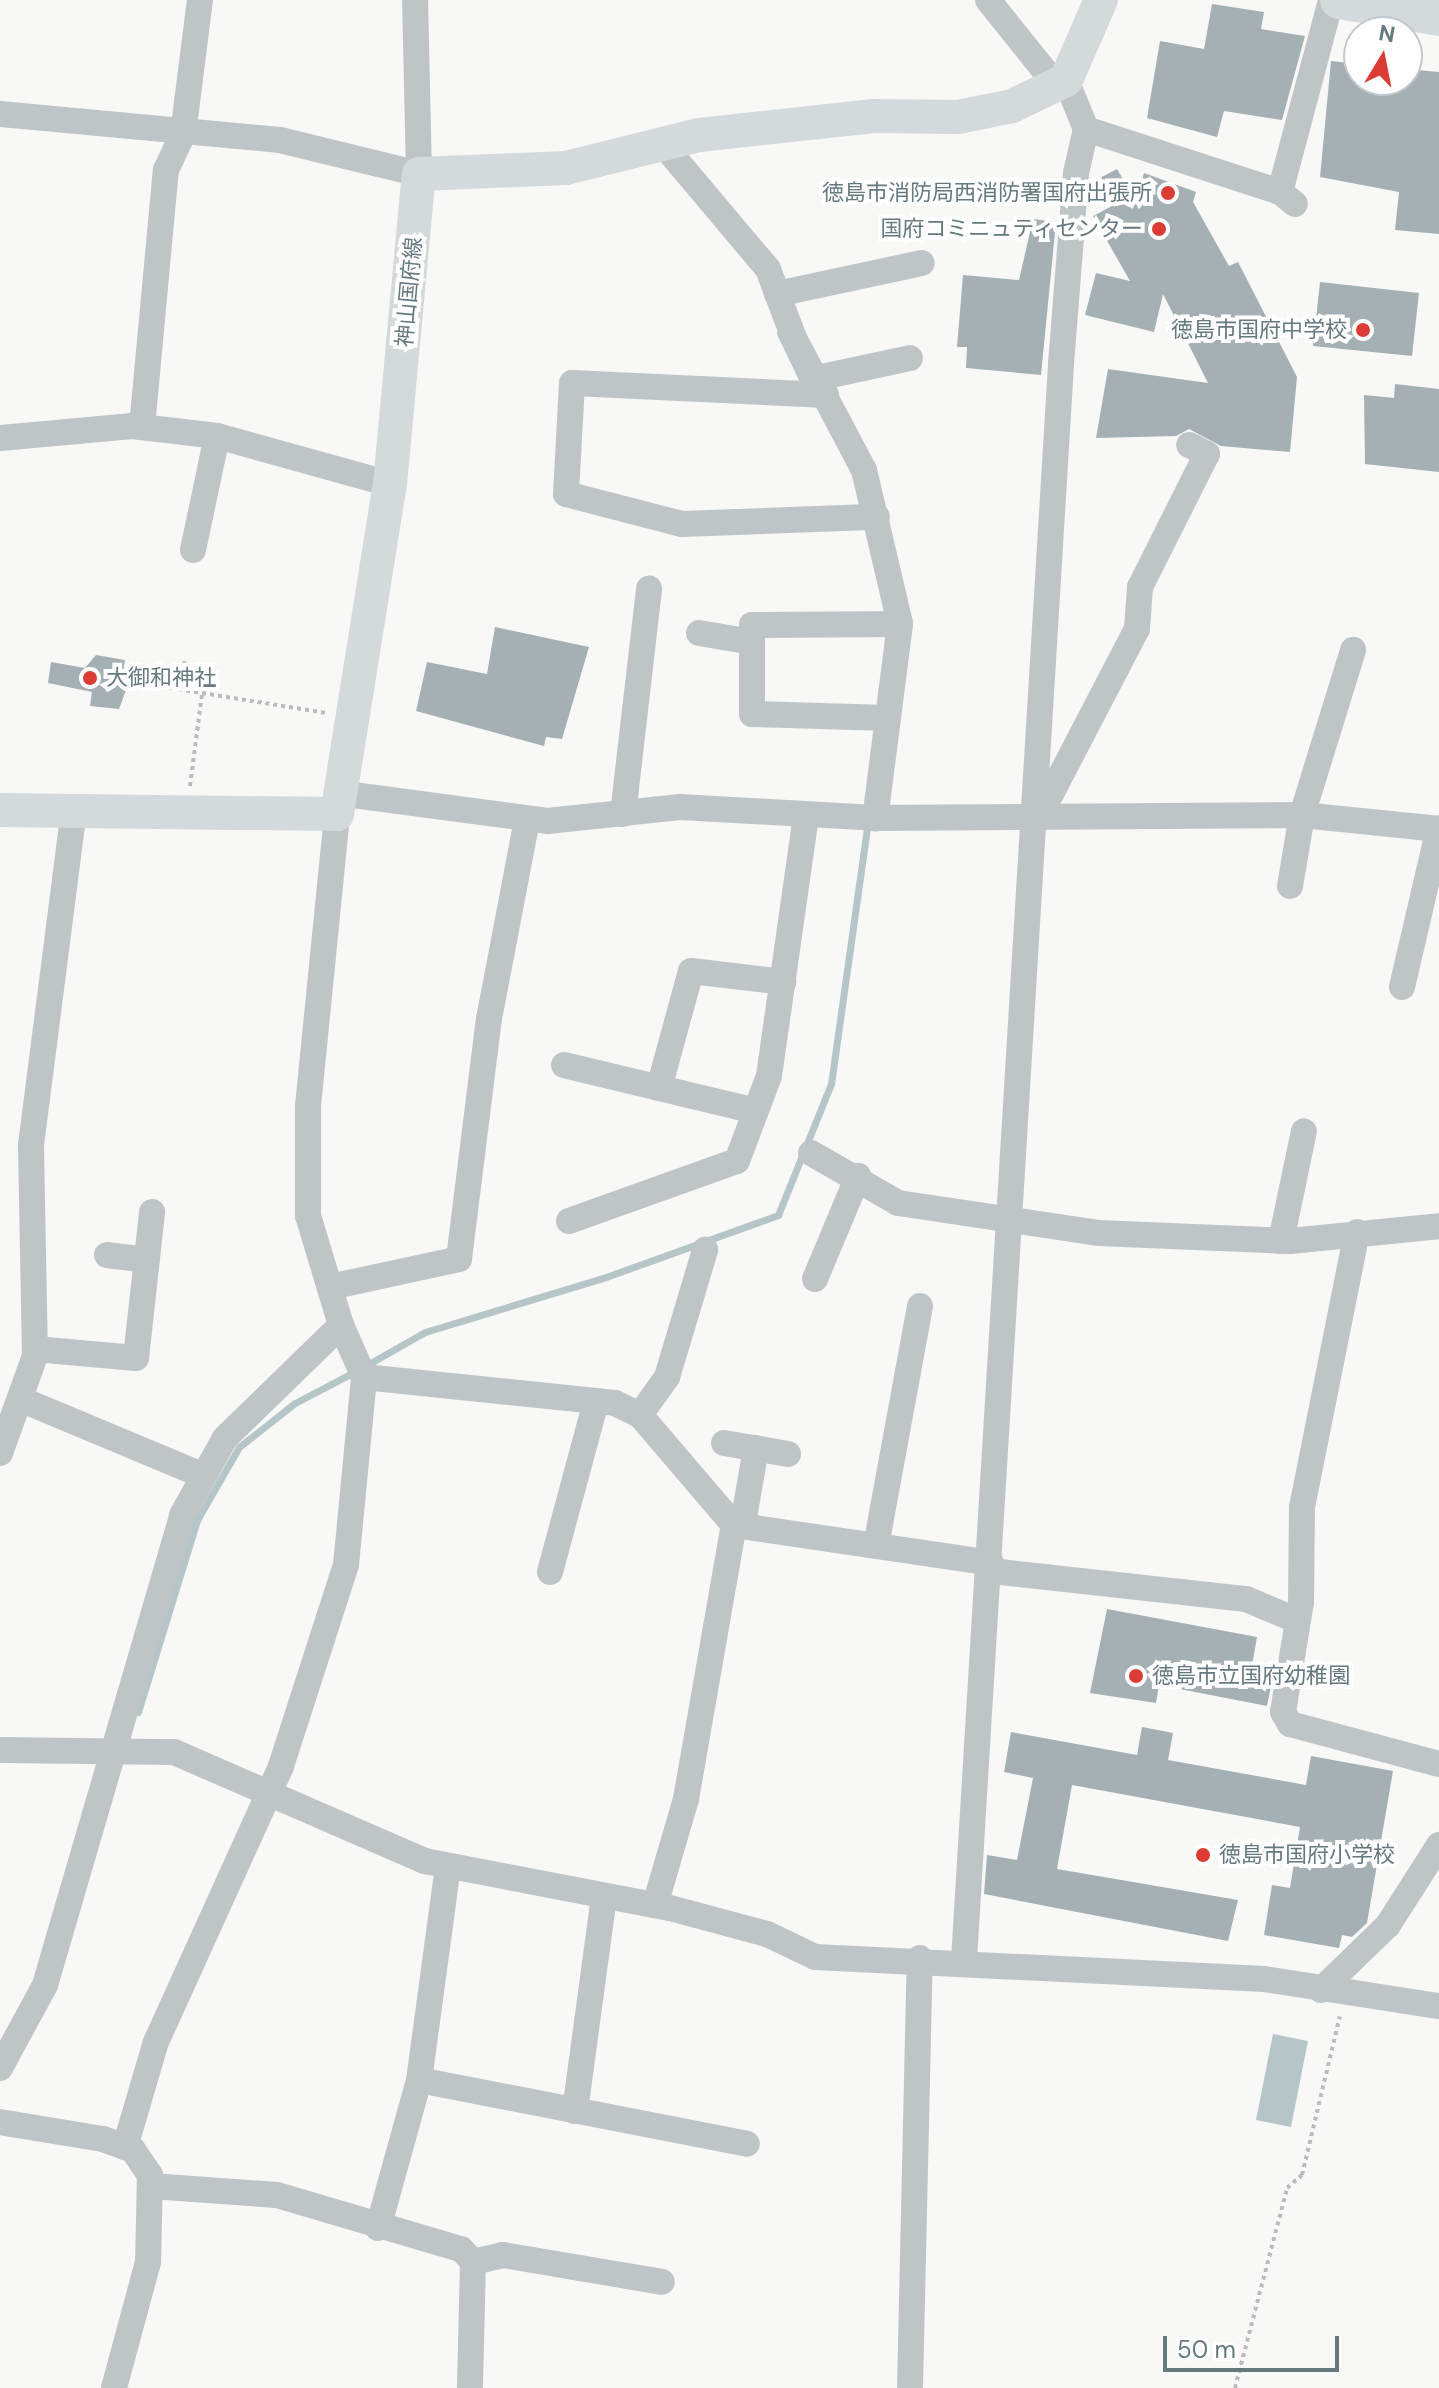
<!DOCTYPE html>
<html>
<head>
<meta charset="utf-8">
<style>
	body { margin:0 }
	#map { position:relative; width:1439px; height:2388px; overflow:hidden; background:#f8f8f6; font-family:"DM Sans","Noto Sans JP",sans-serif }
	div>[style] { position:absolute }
	.water>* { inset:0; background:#b6c5c7 }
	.stream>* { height:7px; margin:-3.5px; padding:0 3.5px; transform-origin:3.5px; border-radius:3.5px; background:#b6c5c7 }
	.building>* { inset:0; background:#a4b0b3 }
	.path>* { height:4px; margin-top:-2px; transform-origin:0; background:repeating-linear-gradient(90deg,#b8bcbe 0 4px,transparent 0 8px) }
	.minor>* { height:26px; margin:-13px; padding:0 13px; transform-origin:13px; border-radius:13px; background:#bfc5c7 }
	.major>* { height:34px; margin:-17px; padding:0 17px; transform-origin:17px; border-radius:17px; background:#d4d9db }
	.highway>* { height:38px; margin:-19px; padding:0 19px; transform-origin:19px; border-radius:19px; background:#d4d9db }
	.dots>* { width:22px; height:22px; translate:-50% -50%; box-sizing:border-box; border:4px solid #fff; border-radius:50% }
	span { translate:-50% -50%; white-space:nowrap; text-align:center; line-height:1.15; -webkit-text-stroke:8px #fff; paint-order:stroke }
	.poi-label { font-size:22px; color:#65797f }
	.right { translate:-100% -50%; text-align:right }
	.left { translate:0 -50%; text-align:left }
	.street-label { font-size:22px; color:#65797f }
	.north { position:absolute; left:1343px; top:16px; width:80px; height:80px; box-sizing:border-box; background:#fff; border:2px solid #c1c9cc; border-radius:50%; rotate:10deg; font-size:22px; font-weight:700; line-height:32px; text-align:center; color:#65797f }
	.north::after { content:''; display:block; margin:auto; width:28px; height:36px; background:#db3c34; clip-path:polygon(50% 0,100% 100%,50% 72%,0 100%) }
	.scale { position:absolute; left:1163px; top:2336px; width:176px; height:36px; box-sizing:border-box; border:4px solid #65797f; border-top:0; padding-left:10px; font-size:24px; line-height:28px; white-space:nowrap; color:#65797f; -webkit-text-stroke:6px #fff; paint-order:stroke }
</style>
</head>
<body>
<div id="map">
	<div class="water">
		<i style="clip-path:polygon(1273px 2034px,1308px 2041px,1291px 2127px,1256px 2120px)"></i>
	</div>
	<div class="stream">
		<i style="left:780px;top:333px;width:51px;rotate:64.4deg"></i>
		<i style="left:365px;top:1366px;width:69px;rotate:-29.5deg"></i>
		<i style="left:425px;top:1332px;width:189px;rotate:-16.9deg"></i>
		<i style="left:606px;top:1277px;width:183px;rotate:-19.8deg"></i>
		<i style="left:778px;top:1215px;width:141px;rotate:-68deg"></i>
		<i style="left:831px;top:1084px;width:260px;rotate:-82deg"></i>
		<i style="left:138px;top:1712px;width:201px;rotate:-72.9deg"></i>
		<i style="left:197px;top:1520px;width:84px;rotate:-60.1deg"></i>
		<i style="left:239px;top:1447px;width:71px;rotate:-38.2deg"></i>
		<i style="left:295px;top:1403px;width:67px;rotate:-27.7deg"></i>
	</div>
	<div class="building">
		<i style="clip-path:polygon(1212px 4px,1264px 12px,1261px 29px,1305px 36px,1282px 120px,1224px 111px,1217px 137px,1147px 118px,1160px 41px,1204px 49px)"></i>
		<i style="clip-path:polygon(1331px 61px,1359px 64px,1359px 80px,1407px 80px,1407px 69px,1439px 72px,1439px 234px,1395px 230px,1399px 192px,1320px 177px)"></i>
		<i style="clip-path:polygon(1117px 169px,1136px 202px,1144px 173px,1196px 192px,1193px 202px,1229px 266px,1238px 262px,1297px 377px,1290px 452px,1221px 446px,1189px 429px,1176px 436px,1096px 438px,1108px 369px,1208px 383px,1163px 294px,1154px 332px,1085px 315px,1096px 273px,1130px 281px,1093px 216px,1112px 206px,1098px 179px)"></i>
		<i style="clip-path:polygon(1033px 219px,1056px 222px,1041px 375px,966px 368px,967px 347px,957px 347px,963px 275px,1019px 280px)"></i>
		<i style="clip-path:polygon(1320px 282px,1419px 293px,1412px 356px,1313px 346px)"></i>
		<i style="clip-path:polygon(1395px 384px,1439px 389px,1439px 472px,1365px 464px,1364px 395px,1394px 398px)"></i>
		<i style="clip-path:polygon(495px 627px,589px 647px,562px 739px,546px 737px,544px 746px,416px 711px,427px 662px,487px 674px)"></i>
		<i style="clip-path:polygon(96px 655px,125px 660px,123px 672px,132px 674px,119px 709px,90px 706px,92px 692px,48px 683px,51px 662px,85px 668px)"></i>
		<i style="clip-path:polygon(1107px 1609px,1257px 1637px,1250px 1677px,1272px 1681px,1267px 1706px,1159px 1685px,1156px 1703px,1090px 1693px)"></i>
		<i style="clip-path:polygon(1142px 1727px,1173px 1733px,1168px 1760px,1306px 1785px,1311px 1756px,1393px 1771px,1367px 1923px,1352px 1937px,1342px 1935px,1339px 1948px,1264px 1935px,1272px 1885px,1290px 1888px,1300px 1827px,1072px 1785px,1057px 1869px,1238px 1900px,1228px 1941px,984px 1894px,987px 1855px,1017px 1860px,1033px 1778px,1004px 1772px,1011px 1732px,1137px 1755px)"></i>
	</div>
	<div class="path">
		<i style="left:147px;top:684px;width:181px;rotate:9.2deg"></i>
		<i style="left:181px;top:689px;width:31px;rotate:-83deg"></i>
		<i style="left:190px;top:786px;width:94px;rotate:-82.6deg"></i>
		<i style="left:1235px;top:2388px;width:207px;rotate:-75.4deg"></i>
		<i style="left:1287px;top:2188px;width:20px;rotate:-41deg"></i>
		<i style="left:1302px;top:2175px;width:163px;rotate:-76.6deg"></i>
	</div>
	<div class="minor">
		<i style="left:988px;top:0;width:110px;rotate:51.3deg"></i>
		<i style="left:1066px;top:80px;width:53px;rotate:67.8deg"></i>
		<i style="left:1086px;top:129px;width:204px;rotate:18deg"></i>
		<i style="left:1280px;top:192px;width:19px;rotate:39deg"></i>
		<i style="left:0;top:114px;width:281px;rotate:5.3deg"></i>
		<i style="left:280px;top:140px;width:143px;rotate:13.7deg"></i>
		<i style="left:419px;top:174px;width:174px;rotate:-91.3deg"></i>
		<i style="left:661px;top:142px;width:166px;rotate:49.9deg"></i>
		<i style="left:768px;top:269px;width:74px;rotate:69.4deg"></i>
		<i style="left:794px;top:338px;width:149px;rotate:62.1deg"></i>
		<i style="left:864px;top:470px;width:158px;rotate:76.8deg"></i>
		<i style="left:900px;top:624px;width:196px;rotate:97.3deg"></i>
		<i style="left:1280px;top:192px;width:199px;rotate:-75.1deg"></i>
		<i style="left:777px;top:294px;width:148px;rotate:-12.1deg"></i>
		<i style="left:817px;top:378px;width:95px;rotate:-12.1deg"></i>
		<i style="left:826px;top:395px;width:254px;rotate:-177.3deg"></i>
		<i style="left:572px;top:383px;width:111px;rotate:93.1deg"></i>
		<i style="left:566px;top:494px;width:120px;rotate:14.5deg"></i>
		<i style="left:682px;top:524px;width:195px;rotate:-2.1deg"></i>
		<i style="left:142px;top:427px;width:258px;rotate:-84.7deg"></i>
		<i style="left:166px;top:170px;width:40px;rotate:-65deg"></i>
		<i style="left:183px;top:134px;width:135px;rotate:-82.8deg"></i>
		<i style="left:0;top:438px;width:133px;rotate:-5.2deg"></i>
		<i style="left:132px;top:426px;width:86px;rotate:6.7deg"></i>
		<i style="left:217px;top:436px;width:180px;rotate:15.5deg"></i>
		<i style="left:193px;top:550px;width:116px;rotate:-78.1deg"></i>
		<i style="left:699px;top:633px;width:54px;rotate:9.6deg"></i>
		<i style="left:888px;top:718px;width:136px;rotate:-178.3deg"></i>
		<i style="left:752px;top:714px;width:89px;rotate:-90deg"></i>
		<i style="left:752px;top:625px;width:148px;rotate:-0.4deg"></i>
		<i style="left:338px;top:793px;width:211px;rotate:7.6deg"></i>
		<i style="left:547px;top:821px;width:134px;rotate:-6deg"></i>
		<i style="left:680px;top:807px;width:195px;rotate:3.2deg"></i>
		<i style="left:875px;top:818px;width:427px;rotate:-0.4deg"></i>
		<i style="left:1302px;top:815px;width:138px;rotate:5.8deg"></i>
		<i style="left:623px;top:814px;width:227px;rotate:-83.4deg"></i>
		<i style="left:1039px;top:817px;width:212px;rotate:-62.5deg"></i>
		<i style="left:1137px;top:629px;width:42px;rotate:-85.9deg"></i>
		<i style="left:1140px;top:587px;width:149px;rotate:-63.3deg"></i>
		<i style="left:1207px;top:454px;width:20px;rotate:-153deg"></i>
		<i style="left:1290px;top:886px;width:72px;rotate:-80.4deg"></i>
		<i style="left:1302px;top:815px;width:173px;rotate:-72.8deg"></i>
		<i style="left:1402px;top:987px;width:163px;rotate:-76.9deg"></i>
		<i style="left:564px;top:1065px;width:197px;rotate:13.5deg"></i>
		<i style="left:659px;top:1088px;width:121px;rotate:-74.7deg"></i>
		<i style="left:691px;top:971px;width:93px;rotate:6.8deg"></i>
		<i style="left:811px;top:1153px;width:100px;rotate:29.9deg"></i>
		<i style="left:898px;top:1203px;width:202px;rotate:8.5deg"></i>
		<i style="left:1098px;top:1233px;width:192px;rotate:2.4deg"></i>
		<i style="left:1290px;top:1241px;width:150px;rotate:-5.7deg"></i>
		<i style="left:569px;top:1221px;width:178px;rotate:-19.7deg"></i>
		<i style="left:737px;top:1161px;width:91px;rotate:-69.4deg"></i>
		<i style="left:769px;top:1076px;width:263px;rotate:-81.9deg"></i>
		<i style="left:1357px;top:1232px;width:280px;rotate:101.3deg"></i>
		<i style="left:1302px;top:1507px;width:95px;rotate:90.6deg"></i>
		<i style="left:1301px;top:1602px;width:111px;rotate:99.3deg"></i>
		<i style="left:1283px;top:1712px;width:14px;rotate:60deg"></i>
		<i style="left:1290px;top:1724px;width:154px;rotate:15deg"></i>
		<i style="left:1281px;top:1241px;width:112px;rotate:-78.2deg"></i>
		<i style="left:107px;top:1255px;width:40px;rotate:7.1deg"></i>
		<i style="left:815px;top:1279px;width:112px;rotate:-67.3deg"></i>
		<i style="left:330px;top:1287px;width:132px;rotate:-12.2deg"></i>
		<i style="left:459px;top:1259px;width:242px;rotate:-82.9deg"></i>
		<i style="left:489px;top:1019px;width:204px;rotate:-79.2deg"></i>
		<i style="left:35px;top:1349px;width:101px;rotate:5.1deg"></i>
		<i style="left:136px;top:1358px;width:147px;rotate:-83.7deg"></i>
		<i style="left:364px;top:1377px;width:252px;rotate:5.9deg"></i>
		<i style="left:615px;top:1403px;width:28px;rotate:26deg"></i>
		<i style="left:640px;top:1415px;width:145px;rotate:49.5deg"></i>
		<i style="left:734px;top:1525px;width:260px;rotate:8.4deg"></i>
		<i style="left:20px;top:1399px;width:199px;rotate:22.7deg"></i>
		<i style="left:640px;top:1415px;width:47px;rotate:-54.6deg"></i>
		<i style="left:667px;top:1377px;width:133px;rotate:-73.3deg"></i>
		<i style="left:724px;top:1443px;width:65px;rotate:9.8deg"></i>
		<i style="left:0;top:1453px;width:103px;rotate:-70.2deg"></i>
		<i style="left:35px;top:1356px;width:211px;rotate:-91.1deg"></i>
		<i style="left:31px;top:1145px;width:337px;rotate:-82.7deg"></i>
		<i style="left:876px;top:1546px;width:244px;rotate:-79.6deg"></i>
		<i style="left:991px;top:1571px;width:257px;rotate:6.3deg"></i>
		<i style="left:1246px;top:1599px;width:56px;rotate:22.9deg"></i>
		<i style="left:550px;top:1572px;width:177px;rotate:-74.9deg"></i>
		<i style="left:0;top:1750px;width:174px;rotate:0.7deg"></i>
		<i style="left:174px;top:1752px;width:274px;rotate:23.5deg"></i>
		<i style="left:425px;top:1861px;width:249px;rotate:10.9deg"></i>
		<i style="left:670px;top:1908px;width:100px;rotate:15deg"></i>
		<i style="left:767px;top:1934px;width:53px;rotate:25.6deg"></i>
		<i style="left:815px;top:1957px;width:450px;rotate:2.8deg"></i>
		<i style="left:1264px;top:1979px;width:177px;rotate:8.8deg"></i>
		<i style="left:448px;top:1866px;width:216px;rotate:97.7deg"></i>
		<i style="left:419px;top:2080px;width:334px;rotate:11deg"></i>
		<i style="left:655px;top:1905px;width:110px;rotate:-73.7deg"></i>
		<i style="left:686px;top:1799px;width:278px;rotate:-80.1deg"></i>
		<i style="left:734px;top:1525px;width:17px;rotate:-50deg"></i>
		<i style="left:745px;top:1512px;width:65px;rotate:-80.2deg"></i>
		<i style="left:964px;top:1960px;width:1599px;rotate:-86.52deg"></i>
		<i style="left:1061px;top:364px;width:192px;rotate:-85.5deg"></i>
		<i style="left:1076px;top:173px;width:45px;rotate:-77.2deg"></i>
		<i style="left:1321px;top:1990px;width:93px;rotate:-44.1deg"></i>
		<i style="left:1388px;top:1925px;width:95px;rotate:-57.5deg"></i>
		<i style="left:0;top:2068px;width:94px;rotate:-61.5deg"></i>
		<i style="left:45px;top:1985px;width:490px;rotate:-73.7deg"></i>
		<i style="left:182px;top:1515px;width:88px;rotate:-60.8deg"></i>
		<i style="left:225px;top:1438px;width:162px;rotate:-44.2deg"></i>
		<i style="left:341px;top:1325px;width:114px;rotate:-106.8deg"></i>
		<i style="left:308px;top:1216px;width:110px;rotate:-90deg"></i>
		<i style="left:308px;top:1106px;width:293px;rotate:-84.3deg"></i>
		<i style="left:575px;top:2111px;width:217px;rotate:-82.3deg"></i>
		<i style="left:0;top:2122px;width:104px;rotate:9.4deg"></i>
		<i style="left:103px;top:2139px;width:32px;rotate:20deg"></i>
		<i style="left:133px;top:2150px;width:30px;rotate:56deg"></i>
		<i style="left:150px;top:2175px;width:87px;rotate:91.3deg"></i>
		<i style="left:148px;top:2262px;width:131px;rotate:105.1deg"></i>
		<i style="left:125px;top:2147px;width:109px;rotate:-73.6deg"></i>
		<i style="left:156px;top:2042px;width:303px;rotate:-65.6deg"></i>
		<i style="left:281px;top:1766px;width:211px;rotate:-72.1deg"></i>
		<i style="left:346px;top:1565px;width:189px;rotate:-84.5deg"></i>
		<i style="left:364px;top:1377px;width:57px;rotate:-113.9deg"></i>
		<i style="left:151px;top:2186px;width:126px;rotate:4.1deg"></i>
		<i style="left:277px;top:2195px;width:192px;rotate:16.4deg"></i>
		<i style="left:461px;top:2249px;width:18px;rotate:47deg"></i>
		<i style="left:473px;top:2262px;width:126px;rotate:91.4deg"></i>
		<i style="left:378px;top:2228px;width:154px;rotate:-74.5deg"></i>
		<i style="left:473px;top:2262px;width:31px;rotate:-13deg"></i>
		<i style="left:503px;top:2255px;width:161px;rotate:9.6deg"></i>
		<i style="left:910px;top:2388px;width:430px;rotate:-88.7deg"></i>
	</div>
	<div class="major">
		<i style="left:0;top:810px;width:337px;rotate:0.7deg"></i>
		<i style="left:337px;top:814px;width:334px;rotate:-80.9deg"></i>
		<i style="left:390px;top:484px;width:311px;rotate:-84.7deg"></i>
		<i style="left:419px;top:174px;width:147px;rotate:-2.3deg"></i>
		<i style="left:566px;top:168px;width:137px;rotate:-13.9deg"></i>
		<i style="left:699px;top:135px;width:176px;rotate:-6.2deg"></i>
		<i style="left:874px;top:116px;width:84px;rotate:0.7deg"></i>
		<i style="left:958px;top:117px;width:55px;rotate:-11.5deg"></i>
		<i style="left:1012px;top:106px;width:60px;rotate:-25.7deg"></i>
		<i style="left:1066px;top:80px;width:87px;rotate:-66.4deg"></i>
	</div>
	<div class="highway">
		<i style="left:1339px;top:0;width:101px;rotate:9.6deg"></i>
	</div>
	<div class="dots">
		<i style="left:1168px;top:193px;background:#db3c34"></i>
		<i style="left:1159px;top:229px;background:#db3c34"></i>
		<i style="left:1363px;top:330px;background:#db3c34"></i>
		<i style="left:90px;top:678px;background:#db3c34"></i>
		<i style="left:1136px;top:1676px;background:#db3c34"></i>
		<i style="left:1203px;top:1855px;background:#db3c34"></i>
	</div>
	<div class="poi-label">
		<span class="right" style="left:1152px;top:193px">徳島市消防局西消防署国府出張所</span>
		<span class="right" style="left:1143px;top:229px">国府コミニュティセンター</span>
		<span class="right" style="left:1347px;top:330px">徳島市国府中学校</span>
		<span class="left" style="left:106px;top:678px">大御和神社</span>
		<span class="left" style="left:1152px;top:1676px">徳島市立国府幼稚園</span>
		<span class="left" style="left:1219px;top:1855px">徳島市国府小学校</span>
	</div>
	<div class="street-label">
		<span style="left:409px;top:292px;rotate:-85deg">神山国府線</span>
	</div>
	<div class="north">N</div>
	<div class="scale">50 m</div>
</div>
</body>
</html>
